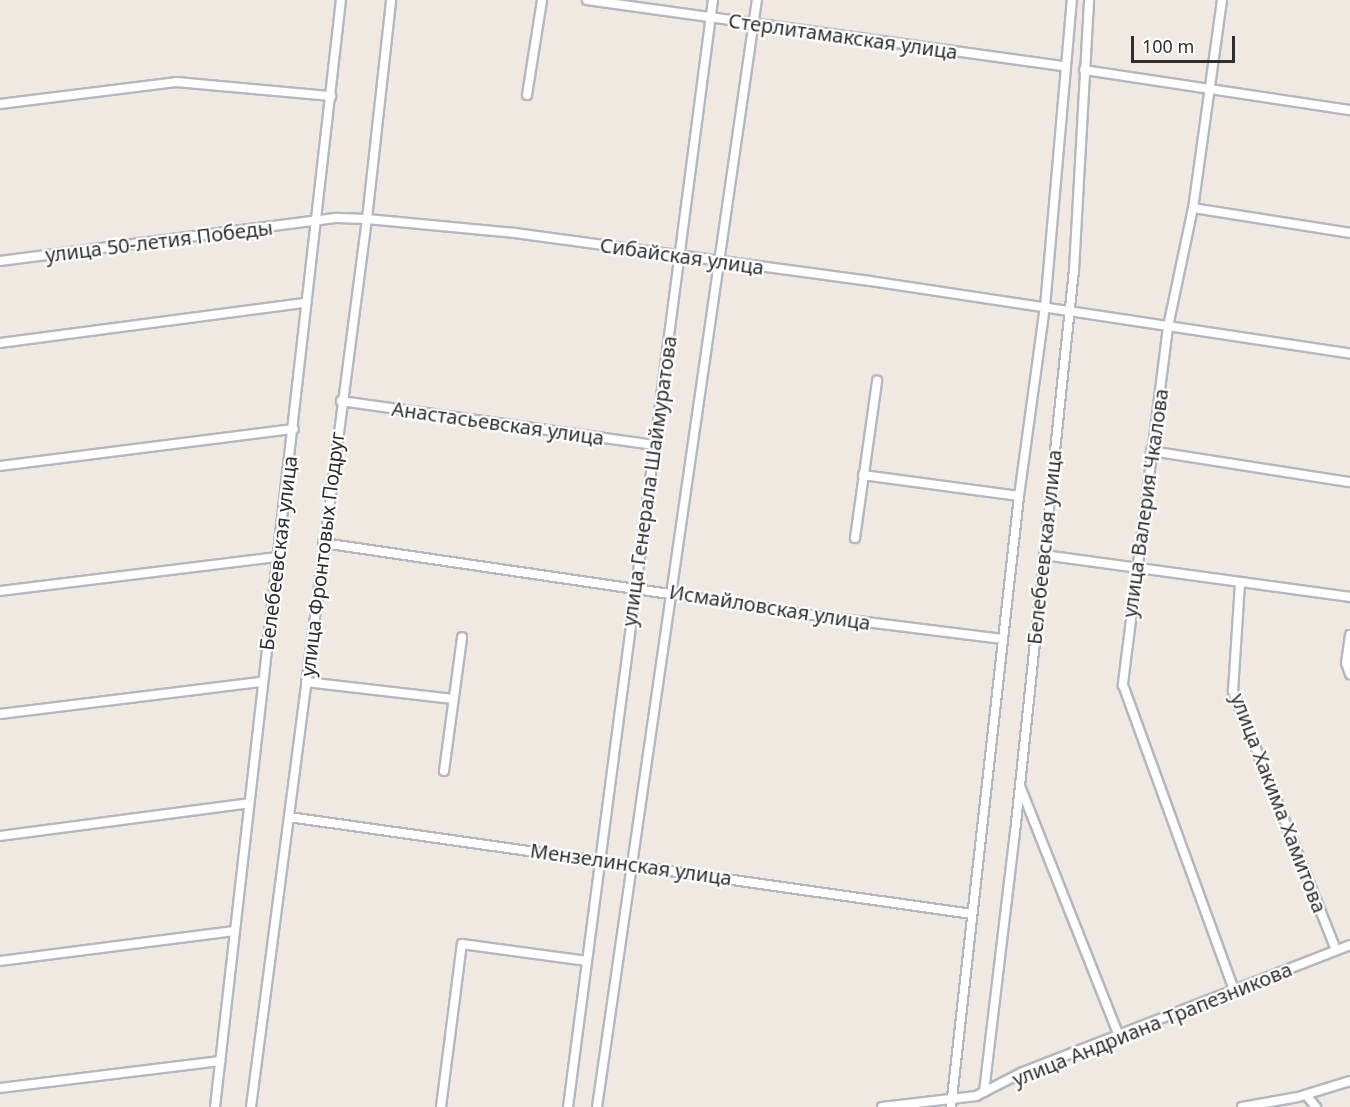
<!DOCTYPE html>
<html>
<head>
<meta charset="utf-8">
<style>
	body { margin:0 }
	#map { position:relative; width:1350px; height:1107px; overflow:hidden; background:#efe9e1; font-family:"Noto Sans",sans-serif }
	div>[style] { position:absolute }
	.roads { filter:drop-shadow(2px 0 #b4b7c1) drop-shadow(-2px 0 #b4b7c1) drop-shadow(0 2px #b4b7c1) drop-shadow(0 -2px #b4b7c1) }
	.minor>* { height:8px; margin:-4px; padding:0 4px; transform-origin:4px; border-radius:4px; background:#fff }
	span { translate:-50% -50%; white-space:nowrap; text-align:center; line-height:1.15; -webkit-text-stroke:4.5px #fff; paint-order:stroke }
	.street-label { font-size:20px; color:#2e2e2e }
	.scale { position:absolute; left:1131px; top:36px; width:104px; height:27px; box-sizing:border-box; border:3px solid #2e2e2e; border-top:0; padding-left:8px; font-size:18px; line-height:21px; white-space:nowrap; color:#2e2e2e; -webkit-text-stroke:4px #fff; paint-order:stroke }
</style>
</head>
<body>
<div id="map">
	<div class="roads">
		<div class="minor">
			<i style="left:587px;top:0;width:483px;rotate:7.9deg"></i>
			<i style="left:1222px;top:0;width:210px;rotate:97.9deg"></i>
			<i style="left:1193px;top:208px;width:122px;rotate:101.9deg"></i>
			<i style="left:1168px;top:327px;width:361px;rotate:97.2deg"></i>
			<i style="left:1123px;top:685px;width:327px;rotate:70deg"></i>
			<i style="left:1084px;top:70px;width:269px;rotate:8.6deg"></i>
			<i style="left:527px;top:95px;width:96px;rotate:-81deg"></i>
			<i style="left:0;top:104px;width:177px;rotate:-7.1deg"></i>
			<i style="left:176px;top:82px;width:156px;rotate:5.2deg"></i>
			<i style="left:1193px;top:208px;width:159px;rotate:9deg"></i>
			<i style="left:0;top:261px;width:340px;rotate:-7.3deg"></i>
			<i style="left:337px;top:218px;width:30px;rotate:2deg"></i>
			<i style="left:367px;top:219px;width:149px;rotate:5.4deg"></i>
			<i style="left:515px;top:233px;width:358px;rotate:7.7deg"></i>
			<i style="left:870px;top:281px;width:486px;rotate:8.6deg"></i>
			<i style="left:0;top:343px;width:307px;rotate:-7.5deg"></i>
			<i style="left:341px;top:401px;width:316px;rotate:8deg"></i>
			<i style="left:1151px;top:451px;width:201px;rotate:8.9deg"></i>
			<i style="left:0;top:466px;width:296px;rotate:-7.2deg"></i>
			<i style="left:863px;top:475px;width:157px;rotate:7.7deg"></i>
			<i style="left:855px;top:538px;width:159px;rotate:-82deg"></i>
			<i style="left:323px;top:543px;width:508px;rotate:8.37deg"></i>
			<i style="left:826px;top:617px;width:178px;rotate:7.1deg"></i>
			<i style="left:1044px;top:555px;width:309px;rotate:7.8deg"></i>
			<i style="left:1240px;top:583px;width:108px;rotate:93.7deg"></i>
			<i style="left:1233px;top:691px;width:279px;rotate:68.3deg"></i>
			<i style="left:0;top:591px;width:278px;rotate:-7deg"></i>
			<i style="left:1350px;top:635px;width:28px;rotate:98deg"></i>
			<i style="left:1346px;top:663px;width:12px;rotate:70deg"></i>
			<i style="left:306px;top:682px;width:148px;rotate:6.6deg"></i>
			<i style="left:0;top:714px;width:264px;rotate:-7deg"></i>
			<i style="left:444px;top:771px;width:135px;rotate:-82.3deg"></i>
			<i style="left:1020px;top:786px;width:269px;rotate:68.4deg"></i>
			<i style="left:289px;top:817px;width:690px;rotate:8.08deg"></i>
			<i style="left:0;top:836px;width:251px;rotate:-7.5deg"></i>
			<i style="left:0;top:961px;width:236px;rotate:-7.3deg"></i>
			<i style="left:0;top:1088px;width:222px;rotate:-7deg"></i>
			<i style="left:984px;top:1092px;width:261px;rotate:-83.2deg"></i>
			<i style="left:1015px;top:833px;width:566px;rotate:-84.02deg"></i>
			<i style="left:1074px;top:270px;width:270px;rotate:-86.8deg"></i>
			<i style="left:1306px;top:1095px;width:16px;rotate:50deg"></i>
			<i style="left:215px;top:1107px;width:1114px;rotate:-83.51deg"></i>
			<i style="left:251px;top:1107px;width:896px;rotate:-82.56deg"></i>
			<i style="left:367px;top:219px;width:220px;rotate:-83.7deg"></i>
			<i style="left:441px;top:1107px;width:164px;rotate:-82.7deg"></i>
			<i style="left:462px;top:944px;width:126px;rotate:7.7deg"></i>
			<i style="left:568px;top:1107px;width:1116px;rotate:-82.54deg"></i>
			<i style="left:597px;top:1107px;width:1119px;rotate:-81.78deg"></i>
			<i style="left:882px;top:1107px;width:95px;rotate:-6.7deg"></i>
			<i style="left:976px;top:1096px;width:53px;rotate:-27.1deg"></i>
			<i style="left:1023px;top:1072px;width:351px;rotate:-21.2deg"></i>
			<i style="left:951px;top:1107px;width:615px;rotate:-83.65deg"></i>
			<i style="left:1019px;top:496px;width:191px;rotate:-82.2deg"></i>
			<i style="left:1045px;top:307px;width:308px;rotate:-85deg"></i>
			<i style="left:1242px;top:1107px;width:57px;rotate:-10.1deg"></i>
			<i style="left:1298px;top:1097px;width:54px;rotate:-17.1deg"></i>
		</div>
	</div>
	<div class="street-label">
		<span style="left:843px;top:36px;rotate:8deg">Стерлитамакская улица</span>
		<span style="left:159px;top:241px;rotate:-7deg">улица 50-летия Победы</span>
		<span style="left:682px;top:256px;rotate:8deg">Сибайская улица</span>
		<span style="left:498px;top:423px;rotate:8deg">Анастасьевская улица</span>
		<span style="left:649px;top:481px;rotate:-82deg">улица Генерала Шаймуратова</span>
		<span style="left:1145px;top:503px;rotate:-82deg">улица Валерия Чкалова</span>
		<span style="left:1044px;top:547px;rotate:-84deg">Белебеевская улица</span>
		<span style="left:278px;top:553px;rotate:-83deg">Белебеевская улица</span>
		<span style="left:322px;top:554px;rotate:-83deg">улица Фронтовых Подруг</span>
		<span style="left:770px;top:607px;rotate:9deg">Исмайловская улица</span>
		<span style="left:1279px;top:803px;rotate:69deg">улица Хакима Хамитова</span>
		<span style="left:631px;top:864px;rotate:8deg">Мензелинская улица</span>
		<span style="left:1152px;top:1024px;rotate:-22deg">улица Андриана Трапезникова</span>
	</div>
	<div class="scale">100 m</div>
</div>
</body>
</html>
